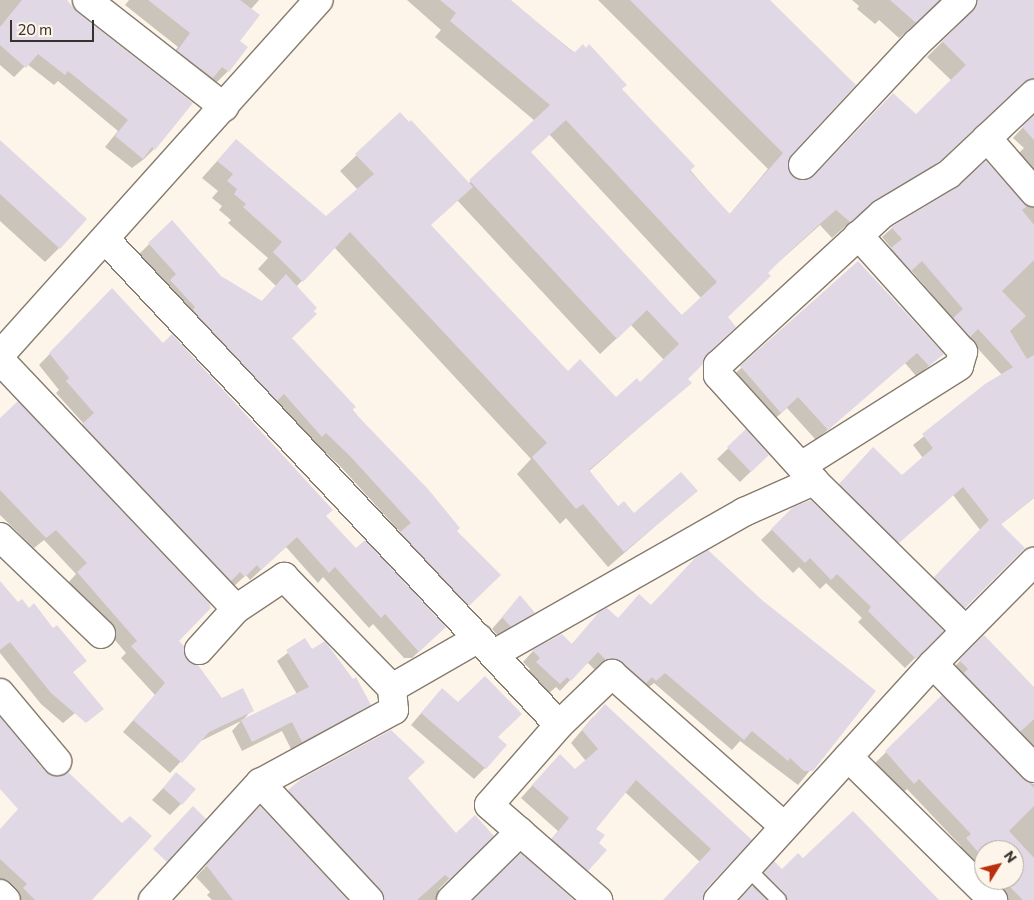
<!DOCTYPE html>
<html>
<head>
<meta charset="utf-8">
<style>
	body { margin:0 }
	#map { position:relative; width:1034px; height:900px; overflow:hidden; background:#fef5ea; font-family:Commissioner,sans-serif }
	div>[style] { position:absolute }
	.shadow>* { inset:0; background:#0003 }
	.building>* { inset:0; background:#e1d8e6 }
	.roads { filter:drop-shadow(1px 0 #857b6e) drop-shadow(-1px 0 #857b6e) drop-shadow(0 1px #857b6e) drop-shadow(0 -1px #857b6e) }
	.lane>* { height:14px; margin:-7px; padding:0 7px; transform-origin:7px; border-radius:7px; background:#fff }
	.street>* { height:28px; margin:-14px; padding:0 14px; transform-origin:14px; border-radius:14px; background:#fff }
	span { translate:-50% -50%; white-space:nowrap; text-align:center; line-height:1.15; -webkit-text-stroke:4px #fef5ea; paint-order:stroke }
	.north { position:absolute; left:974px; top:840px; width:50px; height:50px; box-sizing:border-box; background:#fef5ea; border:1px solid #aea79e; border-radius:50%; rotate:54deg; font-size:14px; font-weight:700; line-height:20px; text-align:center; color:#36322d }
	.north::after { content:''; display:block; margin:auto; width:18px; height:22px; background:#ba2f0e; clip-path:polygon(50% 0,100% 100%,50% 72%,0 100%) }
	.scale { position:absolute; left:10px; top:20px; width:84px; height:22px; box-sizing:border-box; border:2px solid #36322d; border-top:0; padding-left:6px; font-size:15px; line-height:18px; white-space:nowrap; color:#36322d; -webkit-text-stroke:4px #fef5ea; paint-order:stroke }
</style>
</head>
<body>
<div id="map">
	<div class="shadow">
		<i style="clip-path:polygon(0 0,67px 0,154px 149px,144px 159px,132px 168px,105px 147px,118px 131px,58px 81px,54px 85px,27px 64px,14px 77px,0 65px)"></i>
		<i style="clip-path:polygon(129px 0,259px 0,251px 9px,228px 71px,215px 84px,165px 64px,178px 47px,125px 5px)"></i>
		<i style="clip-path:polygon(evenodd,407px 0,509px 0,621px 90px,729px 215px,768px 169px,598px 0,768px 0,790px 154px,787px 169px,799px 181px,814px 177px,916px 116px,952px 81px,927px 57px,962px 22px,957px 4px,942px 0,1034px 0,1034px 52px,973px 129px,922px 177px,857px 216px,832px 238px,820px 225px,773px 267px,727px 317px,705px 355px,686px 379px,690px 383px,588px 472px,618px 508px,634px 515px,696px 491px,608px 567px,566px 518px,560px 524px,517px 474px,531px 459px,334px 247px,296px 287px,291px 338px,456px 531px,489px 585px,458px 615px,391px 543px,401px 533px,340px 466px,315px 443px,311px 446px,160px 291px,166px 285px,138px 255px,172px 222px,220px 277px,261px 302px,276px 286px,258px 269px,268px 258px,228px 223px,231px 220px,219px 210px,222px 206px,212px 198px,218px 191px,202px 178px,236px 140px,326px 218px,358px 190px,340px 171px,400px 114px,468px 184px,535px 121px,435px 37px,441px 30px,407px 0,549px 134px,701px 298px,681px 316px,529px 153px,549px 134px,407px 0,457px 200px,600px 354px,631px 325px,664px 360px,640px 383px,616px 399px,567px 372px,430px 225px,457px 200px)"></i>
		<i style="clip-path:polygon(852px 0,942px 0,899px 38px,879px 20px,875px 24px,857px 9px,859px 6px)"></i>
		<i style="clip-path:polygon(1034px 115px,1034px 191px,1010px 162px,1024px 148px,1013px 138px)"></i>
		<i style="clip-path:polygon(0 141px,59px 248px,45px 262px,0 221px)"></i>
		<i style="clip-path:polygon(1022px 204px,1034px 207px,1034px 498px,1000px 525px,1023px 548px,955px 617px,925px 588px,981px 531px,953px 495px,888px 551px,830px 494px,874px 449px,902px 477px,923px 458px,913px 445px,1002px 375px,968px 338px,944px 328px,953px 319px,911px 270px,901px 280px,882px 259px,892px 249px,882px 237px,892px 228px)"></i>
		<i style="clip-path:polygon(858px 263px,942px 354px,917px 377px,905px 363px,816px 440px,787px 408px,770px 423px,730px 378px)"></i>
		<i style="clip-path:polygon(112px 290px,325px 516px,433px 638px,412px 658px,404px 658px,373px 624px,369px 628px,323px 577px,318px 583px,286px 547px,250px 580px,246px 575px,233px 587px,72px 436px,84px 424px,56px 393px,59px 390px,39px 365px)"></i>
		<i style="clip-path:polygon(0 419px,177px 641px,183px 656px,221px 700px,252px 710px,242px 721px,297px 694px,277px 661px,305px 640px,311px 651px,368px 703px,358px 713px,292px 751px,282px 731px,242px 751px,232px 731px,241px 721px,199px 742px,170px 773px,123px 732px,155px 695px,121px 658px,126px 653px,67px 584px,76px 574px,44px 540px,34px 548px,0 515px)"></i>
		<i style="clip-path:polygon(746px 431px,768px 455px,740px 482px,717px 459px)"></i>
		<i style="clip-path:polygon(794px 508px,942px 631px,905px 668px,858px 622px,862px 618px,826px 583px,820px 589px,799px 567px,793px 573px,761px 540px)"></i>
		<i style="clip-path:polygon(0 582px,18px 604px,29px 609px,85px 661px,72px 673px,82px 707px,63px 723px,41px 704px,0 653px)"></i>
		<i style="clip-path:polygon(520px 597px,534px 612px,523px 623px,499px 637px,492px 629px)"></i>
		<i style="clip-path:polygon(761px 601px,874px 692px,798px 785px,740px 741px,732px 750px,654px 683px,644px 691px,611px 672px,595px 670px,587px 662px,560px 691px,556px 687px,548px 694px,526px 673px,530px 669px,523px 662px,533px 651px,571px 645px,589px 625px,618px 619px,651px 606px)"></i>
		<i style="clip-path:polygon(984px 637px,1034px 688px,1034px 768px,949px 672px)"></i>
		<i style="clip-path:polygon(442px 689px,497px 737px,485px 768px,474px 779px,411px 725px)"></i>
		<i style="clip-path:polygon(evenodd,942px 697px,1022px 780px,1034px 784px,1034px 900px,1002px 900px,956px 850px,961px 846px,907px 789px,902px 794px,875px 763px,942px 697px,984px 850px,1014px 850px,1014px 880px,984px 880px,984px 850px)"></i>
		<i style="clip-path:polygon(593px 717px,750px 840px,705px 889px,703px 900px,664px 900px,700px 862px,625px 792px,595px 829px,597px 843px,587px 870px,575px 882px,541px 852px,558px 831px,521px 798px,548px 768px,575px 771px,586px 761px,571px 743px)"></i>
		<i style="clip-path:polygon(176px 774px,181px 804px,170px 815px,152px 800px)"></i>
		<i style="clip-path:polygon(407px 778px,456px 835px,492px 836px,439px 889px,435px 900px,369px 900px,278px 801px,301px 780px)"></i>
		<i style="clip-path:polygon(250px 819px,346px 900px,212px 900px,207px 895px,210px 892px,196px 877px)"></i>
		<i style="clip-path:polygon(0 829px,90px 900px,0 900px)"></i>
		<i style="clip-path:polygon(803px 859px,937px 900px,740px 900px,774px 863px,782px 870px)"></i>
	</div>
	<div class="building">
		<i style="clip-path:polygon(22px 0,67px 0,77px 12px,193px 103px,155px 150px,152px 147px,143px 159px,115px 136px,128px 120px,68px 71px,65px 75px,38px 54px,26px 68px,0 45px,0 27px)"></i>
		<i style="clip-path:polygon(148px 0,240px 0,260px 15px,240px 41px,248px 47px,229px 72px,222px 67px,213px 78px,177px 51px,190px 33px)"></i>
		<i style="clip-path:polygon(evenodd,440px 0,511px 0,574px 53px,583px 44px,586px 48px,589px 44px,627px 85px,622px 89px,695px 166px,690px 171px,730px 214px,783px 153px,630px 0,770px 0,856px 85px,791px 155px,788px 170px,800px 180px,814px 176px,893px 93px,916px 114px,966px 65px,942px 41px,973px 11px,977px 0,1034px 0,1034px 79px,1023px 83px,940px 161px,874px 201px,850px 222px,836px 210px,822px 222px,788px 253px,768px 273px,771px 276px,728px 317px,736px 327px,707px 354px,703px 364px,688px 379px,692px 383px,589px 470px,618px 506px,624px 501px,634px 513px,681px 472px,698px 491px,624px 552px,583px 504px,576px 509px,532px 457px,547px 443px,350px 232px,303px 282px,273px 252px,282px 242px,243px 207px,246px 204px,234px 194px,237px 189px,227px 181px,233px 174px,217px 161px,236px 139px,326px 216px,374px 174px,355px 154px,400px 112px,409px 122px,411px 120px,473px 187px,431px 225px,568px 371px,580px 359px,616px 397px,637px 378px,640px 382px,679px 344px,647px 310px,617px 339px,469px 180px,550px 105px,450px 21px,456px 13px,440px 0,566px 120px,717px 282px,682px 315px,531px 152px,566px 120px)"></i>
		<i style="clip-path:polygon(890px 0,939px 0,916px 23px)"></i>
		<i style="clip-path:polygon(1034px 115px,1034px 140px,1022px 127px)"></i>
		<i style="clip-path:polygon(0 140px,87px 219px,60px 249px,0 194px)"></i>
		<i style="clip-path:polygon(986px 161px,1027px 206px,1022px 210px,1034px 225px,1034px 260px,1002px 291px,1026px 316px,1010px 331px,1027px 359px,1034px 355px,1034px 498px,1001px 524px,1025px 548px,965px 608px,934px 577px,989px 520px,963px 487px,899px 543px,839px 484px,873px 447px,902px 475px,933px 448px,922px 434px,985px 384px,1013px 367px,978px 329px,970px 337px,953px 318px,963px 309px,922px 261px,911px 271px,891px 248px,902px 239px,891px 227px,957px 187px)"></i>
		<i style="clip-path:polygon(172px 220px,221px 276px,262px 301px,286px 274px,317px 308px,314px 311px,317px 314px,292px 338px,356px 407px,352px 410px,428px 489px,460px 528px,457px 531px,501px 575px,469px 606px,400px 532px,411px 523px,350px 456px,326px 433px,322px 437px,284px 394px,277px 401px,193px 310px,195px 307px,170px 280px,176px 274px,148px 243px)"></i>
		<i style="clip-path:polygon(858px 261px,944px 354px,929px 366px,917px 353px,828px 430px,798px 397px,781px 413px,740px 366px)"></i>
		<i style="clip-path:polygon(112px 288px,163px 343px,172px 334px,333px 510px,326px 516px,356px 548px,365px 540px,446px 627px,419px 652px,385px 614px,381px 618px,335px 567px,329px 573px,297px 537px,261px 570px,257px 565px,245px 577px,240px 572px,231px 581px,82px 424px,94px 413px,66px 381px,69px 378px,49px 353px)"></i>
		<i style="clip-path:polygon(18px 401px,209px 603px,211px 608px,179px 641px,184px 646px,184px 655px,189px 662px,198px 665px,222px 698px,243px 688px,254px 711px,209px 732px,182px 763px,133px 720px,165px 683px,131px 646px,137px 641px,77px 572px,87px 563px,56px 530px,46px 538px,0 490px,0 418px)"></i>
		<i style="clip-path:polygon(746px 429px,769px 455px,751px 472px,727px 447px)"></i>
		<i style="clip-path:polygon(811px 500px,944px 631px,916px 659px,868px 611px,871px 607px,837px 574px,831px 580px,810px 558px,805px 563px,771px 529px,793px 507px)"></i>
		<i style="clip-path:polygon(708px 550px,762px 600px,876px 691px,813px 771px,804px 771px,790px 758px,788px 761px,752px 731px,744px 740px,665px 673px,656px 681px,652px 677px,646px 683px,622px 662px,606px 660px,598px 652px,571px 681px,567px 677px,560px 684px,536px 662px,540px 658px,532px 650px,562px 634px,572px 644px,599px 612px,607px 608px,618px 618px,639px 594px,651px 605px,695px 558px)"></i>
		<i style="clip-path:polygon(0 581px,18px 602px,22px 599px,29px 608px,34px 603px,53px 628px,57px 625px,87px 661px,73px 672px,104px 709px,86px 723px,51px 693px,10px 642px,0 650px)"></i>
		<i style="clip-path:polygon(520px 595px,535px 613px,511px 627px,502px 617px)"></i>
		<i style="clip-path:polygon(984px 635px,1034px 687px,1034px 719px,1020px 732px,964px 673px,968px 669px,959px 660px)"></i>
		<i style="clip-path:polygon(305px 638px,312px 649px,325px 641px,353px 679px,356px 677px,371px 705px,302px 742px,292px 722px,252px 742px,241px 720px,309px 687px,286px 650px)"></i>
		<i style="clip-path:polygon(485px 676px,522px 714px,498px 737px,507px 745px,486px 769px,421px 713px,442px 688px,458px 702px)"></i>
		<i style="clip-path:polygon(942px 695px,1034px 788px,1034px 806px,1009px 831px,1034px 858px,1034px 900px,1023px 900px,1003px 880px,1014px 880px,1014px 850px,984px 850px,984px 859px,966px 838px,971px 834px,919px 779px,914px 784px,885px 751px)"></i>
		<i style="clip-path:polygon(605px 704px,752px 840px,706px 889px,703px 900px,663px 900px,711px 849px,636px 780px,596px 829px,605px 835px,599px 843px,607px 850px,588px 871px,552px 839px,569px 818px,532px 785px,560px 754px,575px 769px,598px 749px,582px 730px)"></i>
		<i style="clip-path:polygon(0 717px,45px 771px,59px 776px,68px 772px,122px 823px,130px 816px,152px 836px,92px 900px,35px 900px,23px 888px,27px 884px,0 859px,0 829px,18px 809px,0 789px)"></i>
		<i style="clip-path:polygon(391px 730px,425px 762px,408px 778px,456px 833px,475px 815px,494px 836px,450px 879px,445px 875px,417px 900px,384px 900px,380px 889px,288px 790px,301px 779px)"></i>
		<i style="clip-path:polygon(176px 772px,196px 789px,182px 805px,163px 788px)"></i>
		<i style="clip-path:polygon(193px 806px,206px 819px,167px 862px,153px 849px)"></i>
		<i style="clip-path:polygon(260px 806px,348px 900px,233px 900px,206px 865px)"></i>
		<i style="clip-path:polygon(853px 811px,912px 872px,939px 900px,788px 900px,764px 873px,774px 861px,782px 869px,798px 853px,803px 858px)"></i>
		<i style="clip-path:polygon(521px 853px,574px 900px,473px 900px)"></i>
		<i style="clip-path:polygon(752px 886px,767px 900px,739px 900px)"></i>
	</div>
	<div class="roads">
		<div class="lane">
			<i style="left:747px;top:868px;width:45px;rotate:45deg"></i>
		</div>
		<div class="street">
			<i style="left:87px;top:0;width:174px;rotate:38deg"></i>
			<i style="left:987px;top:138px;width:72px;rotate:49deg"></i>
			<i style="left:803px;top:165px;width:166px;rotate:-47deg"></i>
			<i style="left:916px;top:44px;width:64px;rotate:-43.7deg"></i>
			<i style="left:105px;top:239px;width:665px;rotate:46.95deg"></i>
			<i style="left:559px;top:725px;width:106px;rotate:131.2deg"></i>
			<i style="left:489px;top:805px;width:145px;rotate:41.1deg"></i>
			<i style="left:0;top:355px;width:477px;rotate:-48.1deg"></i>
			<i style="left:0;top:360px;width:343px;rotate:46.5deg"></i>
			<i style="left:801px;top:466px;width:187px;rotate:-32.3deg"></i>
			<i style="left:959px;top:366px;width:15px;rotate:-74deg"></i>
			<i style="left:963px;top:352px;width:157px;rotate:-131.9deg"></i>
			<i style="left:814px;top:481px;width:143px;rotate:-132.2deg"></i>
			<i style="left:718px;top:375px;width:10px;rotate:-90deg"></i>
			<i style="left:718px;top:365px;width:223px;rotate:-42.6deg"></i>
			<i style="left:882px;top:214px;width:78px;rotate:-30.8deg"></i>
			<i style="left:949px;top:174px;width:117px;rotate:-43.3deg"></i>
			<i style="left:0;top:537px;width:140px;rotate:43.8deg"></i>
			<i style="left:199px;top:650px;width:55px;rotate:-47.9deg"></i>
			<i style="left:236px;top:609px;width:58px;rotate:-33.7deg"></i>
			<i style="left:284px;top:577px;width:155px;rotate:45.8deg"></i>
			<i style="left:392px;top:688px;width:22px;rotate:85deg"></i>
			<i style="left:394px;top:710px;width:153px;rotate:151.4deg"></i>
			<i style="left:260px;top:783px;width:160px;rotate:47deg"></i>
			<i style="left:494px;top:654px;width:288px;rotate:-29.6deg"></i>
			<i style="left:744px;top:512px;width:77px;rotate:-23.9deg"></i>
			<i style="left:814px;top:481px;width:212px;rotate:44.6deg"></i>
			<i style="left:933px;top:664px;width:145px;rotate:45.8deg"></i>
			<i style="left:392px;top:688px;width:100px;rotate:-29.9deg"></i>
			<i style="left:0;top:693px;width:89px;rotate:50deg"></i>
			<i style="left:559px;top:725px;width:74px;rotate:-43.9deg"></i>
			<i style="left:612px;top:674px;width:230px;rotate:41.5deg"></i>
			<i style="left:848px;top:757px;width:204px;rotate:44.6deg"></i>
			<i style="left:0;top:894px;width:8px;rotate:45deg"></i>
			<i style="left:153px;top:900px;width:159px;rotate:-47.6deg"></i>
			<i style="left:451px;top:900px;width:97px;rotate:-44.6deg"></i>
			<i style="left:718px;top:900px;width:319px;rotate:-47.7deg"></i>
			<i style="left:933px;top:664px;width:144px;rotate:-45.3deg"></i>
		</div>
	</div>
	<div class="north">N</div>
	<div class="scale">20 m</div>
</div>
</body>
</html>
